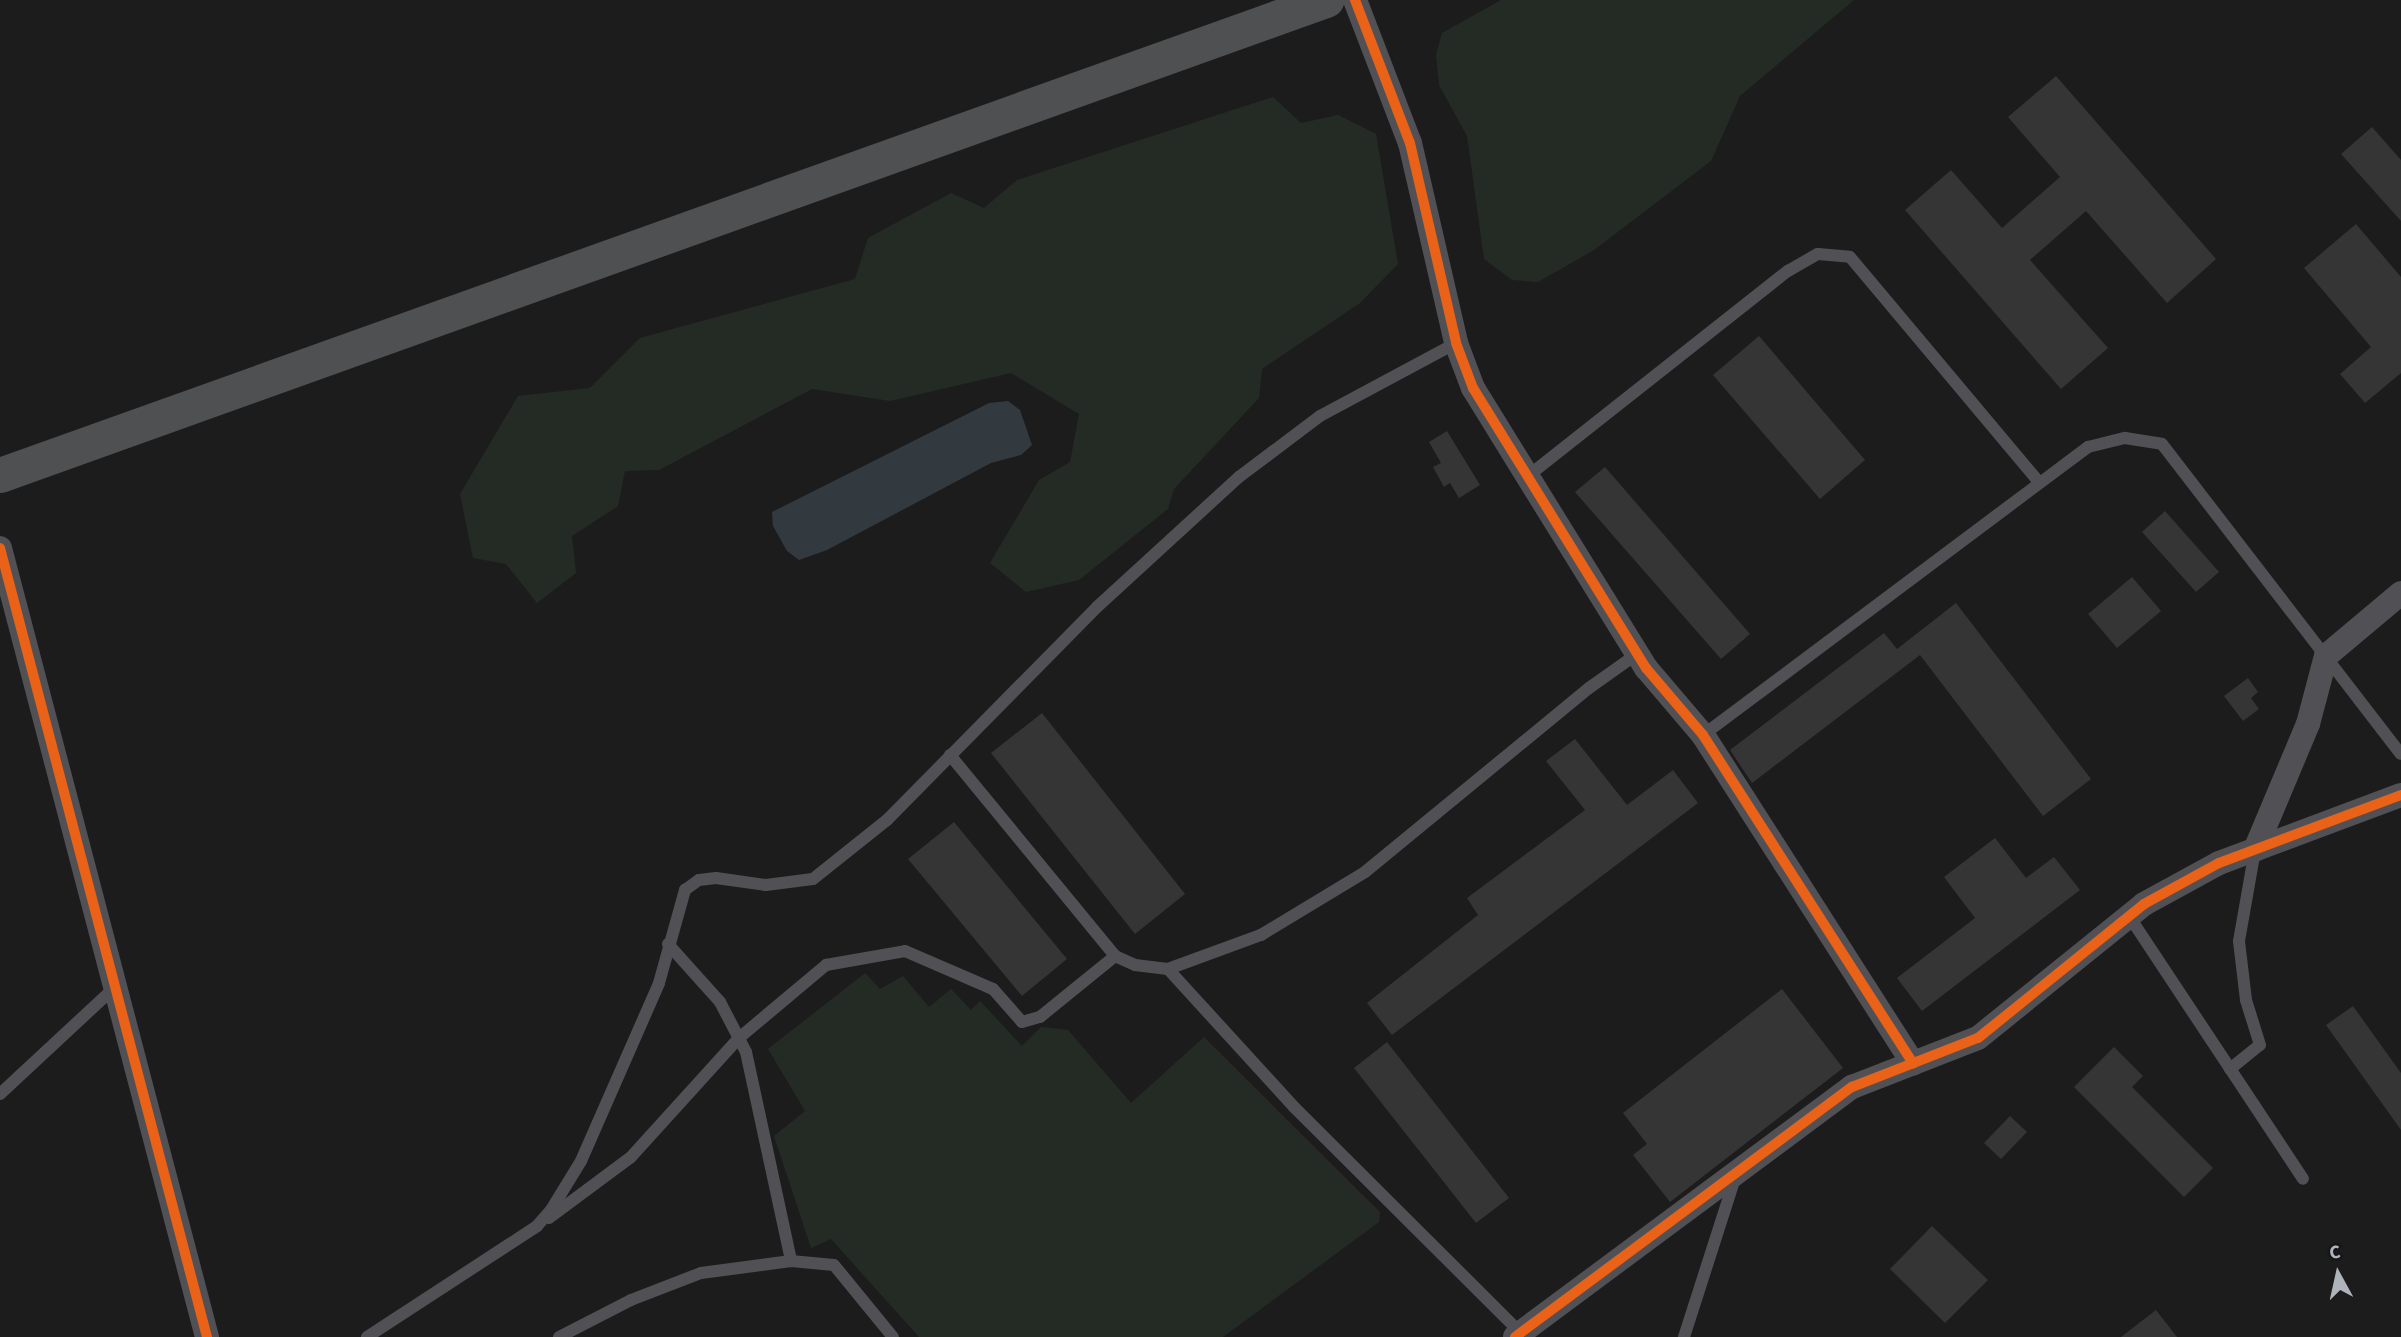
<!DOCTYPE html>
<html>
<head>
<meta charset="utf-8">
<style>
	body { margin:0 }
	#map { position:relative; width:2401px; height:1337px; overflow:hidden; background:#1c1c1c; font-family:"Source Sans 3",sans-serif }
	div>[style] { position:absolute }
	.green>* { inset:0; background:#242b25 }
	.water>* { inset:0; background:#32393f }
	.building>* { inset:0; background:#353536 }
	.service>* { height:12px; margin:-6px; padding:0 6px; transform-origin:6px; border-radius:6px; background:#515155 }
	.minor>* { height:24px; margin:-12px; padding:0 12px; transform-origin:12px; border-radius:12px; background:#515155 }
	.secondary>* { height:35px; margin:-17.5px; padding:0 17.5px; transform-origin:17.5px; border-radius:17.5px; background:#4f5052 }
	.cycleway>* { height:10px; margin:-5px; padding:0 5px; transform-origin:5px; border-radius:5px; background:#ea6118 }
	span { translate:-50% -50%; white-space:nowrap; text-align:center; line-height:1.15; -webkit-text-stroke:6px #161618; paint-order:stroke }
	.north { position:absolute; left:2303px; top:1239px; width:70px; height:70px; -webkit-text-stroke:5px #161618; paint-order:stroke; rotate:352deg; font-size:19px; font-weight:700; line-height:28px; text-align:center; color:#afb3bb }
	.north::after { content:''; display:block; margin:auto; width:24px; height:32px; background:#afb3bb; clip-path:polygon(50% 0,100% 100%,50% 72%,0 100%) }
</style>
</head>
<body>
<div id="map">
	<div class="green">
		<i style="clip-path:polygon(1501px 0,1854px 0,1740px 96px,1711px 161px,1594px 250px,1538px 282px,1512px 280px,1484px 259px,1467px 136px,1439px 85px,1436px 55px,1442px 33px)"></i>
		<i style="clip-path:polygon(1273px 97px,1301px 123px,1338px 115px,1376px 134px,1398px 264px,1360px 303px,1262px 369px,1259px 398px,1174px 489px,1168px 509px,1079px 580px,1026px 592px,990px 563px,1039px 480px,1070px 462px,1079px 414px,1011px 373px,890px 401px,812px 389px,659px 470px,625px 471px,618px 506px,572px 536px,576px 573px,537px 603px,506px 564px,473px 558px,460px 494px,518px 396px,590px 388px,640px 338px,855px 279px,868px 238px,951px 193px,984px 208px,1017px 180px)"></i>
		<i style="clip-path:polygon(865px 973px,880px 989px,903px 976px,929px 1007px,951px 989px,971px 1010px,980px 1001px,1022px 1046px,1041px 1027px,1068px 1030px,1131px 1103px,1204px 1037px,1380px 1212px,1379px 1222px,1223px 1337px,919px 1337px,831px 1239px,811px 1248px,774px 1136px,805px 1111px,768px 1049px)"></i>
	</div>
	<div class="water">
		<i style="clip-path:polygon(1008px 401px,1020px 410px,1032px 445px,1021px 455px,991px 463px,827px 550px,799px 560px,787px 551px,773px 526px,772px 512px,989px 403px)"></i>
	</div>
	<div class="building">
		<i style="clip-path:polygon(2056px 76px,2216px 259px,2167px 303px,2086px 211px,2030px 260px,2108px 348px,2061px 389px,1905px 210px,1951px 170px,2002px 228px,2060px 177px,2008px 117px)"></i>
		<i style="clip-path:polygon(2372px 127px,2401px 160px,2401px 221px,2341px 154px)"></i>
		<i style="clip-path:polygon(2356px 224px,2401px 277px,2401px 373px,2365px 403px,2340px 374px,2371px 347px,2304px 268px)"></i>
		<i style="clip-path:polygon(1759px 336px,1865px 460px,1820px 499px,1713px 375px)"></i>
		<i style="clip-path:polygon(1447px 431px,1480px 485px,1459px 498px,1450px 483px,1444px 487px,1433px 467px,1441px 463px,1429px 442px)"></i>
		<i style="clip-path:polygon(1605px 467px,1750px 634px,1721px 659px,1575px 492px)"></i>
		<i style="clip-path:polygon(2165px 511px,2219px 572px,2196px 592px,2142px 532px)"></i>
		<i style="clip-path:polygon(2132px 577px,2161px 611px,2117px 648px,2088px 614px)"></i>
		<i style="clip-path:polygon(1956px 603px,2091px 779px,2043px 816px,1920px 655px,1752px 783px,1730px 750px,1884px 633px,1897px 649px)"></i>
		<i style="clip-path:polygon(2248px 678px,2258px 692px,2251px 698px,2259px 709px,2243px 721px,2224px 696px)"></i>
		<i style="clip-path:polygon(1042px 713px,1185px 894px,1135px 934px,991px 753px)"></i>
		<i style="clip-path:polygon(1575px 739px,1627px 805px,1673px 770px,1698px 803px,1392px 1035px,1367px 1003px,1478px 915px,1467px 898px,1585px 810px,1546px 761px)"></i>
		<i style="clip-path:polygon(954px 822px,1067px 959px,1022px 996px,908px 859px)"></i>
		<i style="clip-path:polygon(1995px 838px,2026px 878px,2054px 857px,2080px 890px,1922px 1011px,1897px 978px,1975px 918px,1944px 877px)"></i>
		<i style="clip-path:polygon(1782px 989px,1843px 1068px,1670px 1202px,1633px 1155px,1647px 1144px,1623px 1113px)"></i>
		<i style="clip-path:polygon(2353px 1006px,2401px 1073px,2401px 1130px,2326px 1025px)"></i>
		<i style="clip-path:polygon(1387px 1042px,1509px 1198px,1476px 1223px,1354px 1068px)"></i>
		<i style="clip-path:polygon(2114px 1047px,2143px 1076px,2132px 1087px,2213px 1168px,2184px 1197px,2074px 1087px)"></i>
		<i style="clip-path:polygon(2010px 1116px,2027px 1132px,2001px 1159px,1984px 1143px)"></i>
		<i style="clip-path:polygon(1932px 1226px,1988px 1280px,1945px 1323px,1890px 1269px)"></i>
		<i style="clip-path:polygon(2156px 1310px,2177px 1337px,2121px 1337px)"></i>
	</div>
	<div class="service">
		<i style="left:1528px;top:476px;width:331px;rotate:-38.3deg"></i>
		<i style="left:1788px;top:271px;width:34px;rotate:-30deg"></i>
		<i style="left:1818px;top:254px;width:32px;rotate:5deg"></i>
		<i style="left:1850px;top:257px;width:294px;rotate:50deg"></i>
		<i style="left:1703px;top:735px;width:481px;rotate:-36.8deg"></i>
		<i style="left:2088px;top:447px;width:38px;rotate:-14deg"></i>
		<i style="left:2125px;top:438px;width:37px;rotate:9deg"></i>
		<i style="left:2162px;top:444px;width:391px;rotate:52.4deg"></i>
		<i style="left:950px;top:755px;width:260px;rotate:50.6deg"></i>
		<i style="left:1115px;top:956px;width:22px;rotate:24deg"></i>
		<i style="left:1135px;top:965px;width:33px;rotate:7deg"></i>
		<i style="left:1168px;top:969px;width:99px;rotate:-20.1deg"></i>
		<i style="left:1261px;top:935px;width:122px;rotate:-31.2deg"></i>
		<i style="left:1365px;top:872px;width:290px;rotate:-39.4deg"></i>
		<i style="left:1589px;top:688px;width:59px;rotate:-35.3deg"></i>
		<i style="left:2129px;top:916px;width:315px;rotate:56.5deg"></i>
		<i style="left:668px;top:944px;width:78px;rotate:48.1deg"></i>
		<i style="left:720px;top:1002px;width:56px;rotate:62.5deg"></i>
		<i style="left:746px;top:1052px;width:214px;rotate:77.8deg"></i>
		<i style="left:1168px;top:969px;width:187px;rotate:47.6deg"></i>
		<i style="left:1294px;top:1107px;width:320px;rotate:44.9deg"></i>
		<i style="left:2230px;top:1069px;width:38px;rotate:-39deg"></i>
		<i style="left:2260px;top:1045px;width:47px;rotate:-107.3deg"></i>
		<i style="left:2246px;top:1000px;width:59px;rotate:-96.8deg"></i>
		<i style="left:2239px;top:941px;width:92px;rotate:-80deg"></i>
		<i style="left:0;top:1094px;width:157px;rotate:-42.9deg"></i>
		<i style="left:549px;top:1218px;width:102px;rotate:-36.6deg"></i>
		<i style="left:631px;top:1157px;width:161px;rotate:-47.8deg"></i>
		<i style="left:739px;top:1038px;width:114px;rotate:-40deg"></i>
		<i style="left:826px;top:965px;width:80px;rotate:-10deg"></i>
		<i style="left:905px;top:951px;width:96px;rotate:23.4deg"></i>
		<i style="left:993px;top:989px;width:44px;rotate:48.7deg"></i>
		<i style="left:1022px;top:1022px;width:19px;rotate:-16deg"></i>
		<i style="left:1040px;top:1017px;width:97px;rotate:-39.1deg"></i>
		<i style="left:367px;top:1337px;width:203px;rotate:-33.1deg"></i>
		<i style="left:537px;top:1226px;width:21px;rotate:-49deg"></i>
		<i style="left:551px;top:1210px;width:57px;rotate:-58.5deg"></i>
		<i style="left:581px;top:1161px;width:194px;rotate:-66.3deg"></i>
		<i style="left:659px;top:983px;width:97px;rotate:-74.4deg"></i>
		<i style="left:685px;top:890px;width:17px;rotate:-36deg"></i>
		<i style="left:699px;top:880px;width:17px;rotate:-7deg"></i>
		<i style="left:716px;top:878px;width:50px;rotate:8deg"></i>
		<i style="left:766px;top:885px;width:47px;rotate:-7.3deg"></i>
		<i style="left:813px;top:879px;width:95px;rotate:-38.6deg"></i>
		<i style="left:887px;top:820px;width:299px;rotate:-45.4deg"></i>
		<i style="left:1097px;top:607px;width:193px;rotate:-42.5deg"></i>
		<i style="left:1239px;top:477px;width:101px;rotate:-37deg"></i>
		<i style="left:1320px;top:416px;width:154px;rotate:-28.2deg"></i>
		<i style="left:559px;top:1337px;width:81px;rotate:-27.2deg"></i>
		<i style="left:631px;top:1300px;width:75px;rotate:-21.1deg"></i>
		<i style="left:701px;top:1273px;width:91px;rotate:-7.6deg"></i>
		<i style="left:791px;top:1261px;width:43px;rotate:5.3deg"></i>
		<i style="left:834px;top:1265px;width:93px;rotate:50.7deg"></i>
		<i style="left:1684px;top:1337px;width:167px;rotate:-72.2deg"></i>
	</div>
	<div class="minor">
		<i style="left:1355px;top:0;width:153px;rotate:69deg"></i>
		<i style="left:1410px;top:143px;width:205px;rotate:77deg"></i>
		<i style="left:1456px;top:343px;width:48px;rotate:69.3deg"></i>
		<i style="left:1473px;top:388px;width:329px;rotate:58.3deg"></i>
		<i style="left:1646px;top:668px;width:88px;rotate:49.6deg"></i>
		<i style="left:1703px;top:735px;width:390px;rotate:57.4deg"></i>
		<i style="left:0;top:548px;width:816px;rotate:75.3deg"></i>
		<i style="left:2255px;top:850px;width:137px;rotate:-67.2deg"></i>
		<i style="left:2308px;top:724px;width:70px;rotate:-75.2deg"></i>
		<i style="left:2326px;top:656px;width:98px;rotate:-40deg"></i>
		<i style="left:1515px;top:1337px;width:420px;rotate:-36.6deg"></i>
		<i style="left:1852px;top:1087px;width:135px;rotate:-21.3deg"></i>
		<i style="left:1978px;top:1038px;width:213px;rotate:-38.9deg"></i>
		<i style="left:2144px;top:904px;width:85px;rotate:-28.7deg"></i>
		<i style="left:2219px;top:863px;width:194px;rotate:-20.5deg"></i>
	</div>
	<div class="secondary">
		<i style="left:0;top:475px;width:1409px;rotate:-19.71deg"></i>
	</div>
	<div class="cycleway">
		<i style="left:1355px;top:0;width:153px;rotate:69deg"></i>
		<i style="left:1410px;top:143px;width:205px;rotate:77deg"></i>
		<i style="left:1456px;top:343px;width:48px;rotate:69.3deg"></i>
		<i style="left:1473px;top:388px;width:329px;rotate:58.3deg"></i>
		<i style="left:1646px;top:668px;width:88px;rotate:49.6deg"></i>
		<i style="left:1703px;top:735px;width:390px;rotate:57.4deg"></i>
		<i style="left:0;top:548px;width:816px;rotate:75.3deg"></i>
		<i style="left:1515px;top:1337px;width:420px;rotate:-36.6deg"></i>
		<i style="left:1852px;top:1087px;width:135px;rotate:-21.3deg"></i>
		<i style="left:1978px;top:1038px;width:213px;rotate:-38.9deg"></i>
		<i style="left:2144px;top:904px;width:85px;rotate:-28.7deg"></i>
		<i style="left:2219px;top:863px;width:194px;rotate:-20.5deg"></i>
	</div>
	<div class="north">С</div>
</div>
</body>
</html>
